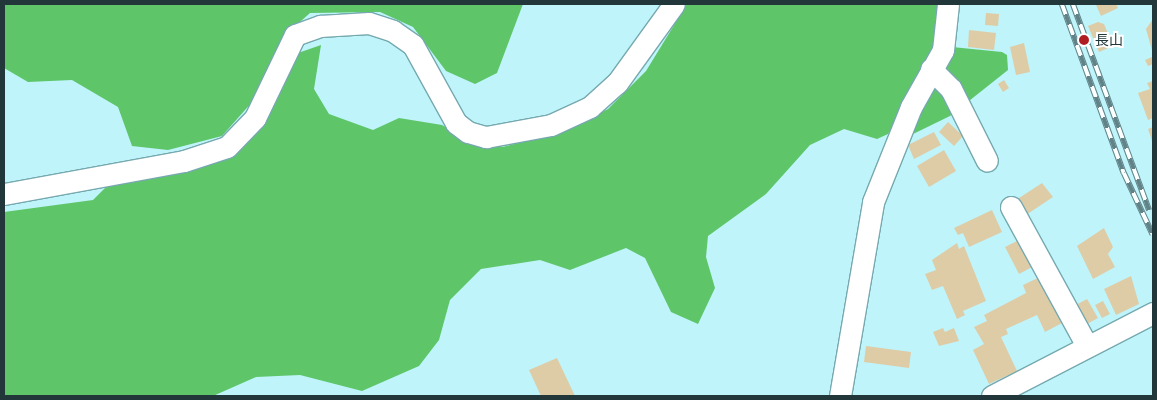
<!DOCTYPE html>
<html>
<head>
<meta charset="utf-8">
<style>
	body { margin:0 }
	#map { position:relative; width:1157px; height:400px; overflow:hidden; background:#bff4fb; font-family:Poppins,"Noto Sans JP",sans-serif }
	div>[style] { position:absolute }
	.forest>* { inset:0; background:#5ec669 }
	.building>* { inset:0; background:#decca6 }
	.roads { filter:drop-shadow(1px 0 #76a9af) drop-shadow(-1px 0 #76a9af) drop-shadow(0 1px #76a9af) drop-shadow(0 -1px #76a9af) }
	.street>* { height:21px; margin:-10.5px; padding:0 10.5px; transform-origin:10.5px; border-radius:10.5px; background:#fff }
	.rail>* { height:5.5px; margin-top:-2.75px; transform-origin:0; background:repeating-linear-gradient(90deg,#fff 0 11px,#618388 0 22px); box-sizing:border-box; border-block:1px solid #618388 }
	.dots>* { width:14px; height:14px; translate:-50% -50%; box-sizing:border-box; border:2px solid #fff; border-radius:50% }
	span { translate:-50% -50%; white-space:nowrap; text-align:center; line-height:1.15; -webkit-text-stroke:4px #fff; paint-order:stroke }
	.poi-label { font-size:14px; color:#22373a }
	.left { translate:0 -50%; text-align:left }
	.frame { position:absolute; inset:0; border:5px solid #22373a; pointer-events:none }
</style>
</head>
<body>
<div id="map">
	<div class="forest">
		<i style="clip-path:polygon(4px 4px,523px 4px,497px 73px,475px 84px,446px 71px,413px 27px,380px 12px,310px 13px,283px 37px,253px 101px,222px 136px,168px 150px,132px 146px,118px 107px,72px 80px,28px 82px,4px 68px)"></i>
		<i style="clip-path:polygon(687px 4px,939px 4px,939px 46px,888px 134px,877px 139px,844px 129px,810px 145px,766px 194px,708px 236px,706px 257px,715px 288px,698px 324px,671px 312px,645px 258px,626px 248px,570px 270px,540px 260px,481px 269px,450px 300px,439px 340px,419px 366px,362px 391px,300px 375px,256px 377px,213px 396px,4px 396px,4px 212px,93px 200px,110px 183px,240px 151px,265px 124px,283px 72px,298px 53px,321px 45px,314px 89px,329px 114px,373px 130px,399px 118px,442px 125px,467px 139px,502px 147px,562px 133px,608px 109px,646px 71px)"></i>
		<i style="clip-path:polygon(952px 47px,1002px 52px,1007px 55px,1008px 70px,950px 116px,911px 135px)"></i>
	</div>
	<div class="building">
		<i style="clip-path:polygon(1116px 4px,1118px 8px,1101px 16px,1096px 5px)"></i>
		<i style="clip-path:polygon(986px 13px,999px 14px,998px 26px,985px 25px)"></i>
		<i style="clip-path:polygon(1153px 19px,1153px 54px,1146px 29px)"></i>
		<i style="clip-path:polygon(1098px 22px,1104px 24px,1113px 46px,1099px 52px,1088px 26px)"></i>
		<i style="clip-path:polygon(969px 30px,996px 33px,994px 50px,968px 47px)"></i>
		<i style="clip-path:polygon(1024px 43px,1030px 72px,1016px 75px,1010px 47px)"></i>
		<i style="clip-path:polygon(1152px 57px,1153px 64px,1148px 66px,1145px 60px)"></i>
		<i style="clip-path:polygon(1004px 80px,1009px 88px,1003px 92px,998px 84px)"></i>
		<i style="clip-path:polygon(1153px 81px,1153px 118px,1148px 120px,1138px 93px,1150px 89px,1147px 83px)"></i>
		<i style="clip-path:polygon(948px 122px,963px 136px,954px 146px,939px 132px)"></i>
		<i style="clip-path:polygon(1153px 127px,1153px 144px,1148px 129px)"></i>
		<i style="clip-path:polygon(934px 132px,941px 145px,914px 159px,908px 145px)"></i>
		<i style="clip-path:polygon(944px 150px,956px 171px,929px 187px,917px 166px)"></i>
		<i style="clip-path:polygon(1042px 183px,1053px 197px,1026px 215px,1016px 200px)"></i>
		<i style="clip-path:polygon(992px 210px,1002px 232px,969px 247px,963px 233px,958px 235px,954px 228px)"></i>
		<i style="clip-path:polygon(1104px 228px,1113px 247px,1108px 254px,1115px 267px,1093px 279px,1077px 246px)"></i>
		<i style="clip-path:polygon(1021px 239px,1034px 266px,1019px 274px,1005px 247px)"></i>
		<i style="clip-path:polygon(957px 243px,959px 249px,964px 246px,986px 301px,963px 311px,965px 315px,957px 319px,943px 286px,932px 290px,925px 274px,936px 270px,932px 260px)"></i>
		<i style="clip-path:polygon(1131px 276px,1139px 304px,1116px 315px,1104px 289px)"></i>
		<i style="clip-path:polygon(1040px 277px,1062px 323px,1045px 332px,1037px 315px,1006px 329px,1008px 334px,1001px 337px,1017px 371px,989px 384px,973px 350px,984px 344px,974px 327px,987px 321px,984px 315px,1026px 293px,1023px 285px)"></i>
		<i style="clip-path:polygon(1087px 299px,1098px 318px,1085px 325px,1074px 306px)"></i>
		<i style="clip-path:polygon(1103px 301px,1110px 314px,1102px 318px,1095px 305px)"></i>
		<i style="clip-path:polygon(943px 328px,945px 332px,954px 328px,959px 341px,939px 346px,933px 332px)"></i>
		<i style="clip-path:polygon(866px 346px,911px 352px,909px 368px,864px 362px)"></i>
		<i style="clip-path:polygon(557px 358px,575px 396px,541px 396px,529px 370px)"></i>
	</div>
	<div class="roads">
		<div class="street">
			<i style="left:931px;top:69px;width:28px;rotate:45deg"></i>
			<i style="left:951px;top:89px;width:80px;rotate:63.4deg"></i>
			<i style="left:4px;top:194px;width:183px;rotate:-10.4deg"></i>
			<i style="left:184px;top:161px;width:45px;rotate:-18deg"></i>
			<i style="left:227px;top:147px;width:40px;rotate:-46deg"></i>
			<i style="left:255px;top:118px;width:92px;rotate:-64.3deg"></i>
			<i style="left:295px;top:35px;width:27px;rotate:-20deg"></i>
			<i style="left:320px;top:26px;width:49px;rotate:-3.5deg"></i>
			<i style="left:369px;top:23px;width:25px;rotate:18deg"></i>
			<i style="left:393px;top:31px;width:24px;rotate:35deg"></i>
			<i style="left:413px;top:45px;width:89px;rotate:61.1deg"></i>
			<i style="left:456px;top:123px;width:15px;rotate:37deg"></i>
			<i style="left:468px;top:132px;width:19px;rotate:16deg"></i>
			<i style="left:486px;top:137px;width:66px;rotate:-10.5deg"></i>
			<i style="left:551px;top:125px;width:43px;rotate:-24.8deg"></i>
			<i style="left:590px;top:107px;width:36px;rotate:-42deg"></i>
			<i style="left:617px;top:83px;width:97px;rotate:-54.2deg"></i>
			<i style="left:1011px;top:207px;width:156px;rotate:61.3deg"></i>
			<i style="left:840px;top:396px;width:197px;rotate:-80.3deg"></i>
			<i style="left:873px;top:202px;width:102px;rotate:-68.2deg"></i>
			<i style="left:911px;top:107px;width:65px;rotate:-60.7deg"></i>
			<i style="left:943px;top:50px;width:46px;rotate:-83.8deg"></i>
			<i style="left:992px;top:396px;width:181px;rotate:-27.3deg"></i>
		</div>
	</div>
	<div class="rail">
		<i style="left:1062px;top:4px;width:180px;rotate:69.9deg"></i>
		<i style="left:1124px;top:173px;width:68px;rotate:64.9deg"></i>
		<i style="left:1073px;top:4px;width:220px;rotate:69.7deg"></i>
	</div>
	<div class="dots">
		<i style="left:1084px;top:40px;background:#af1d22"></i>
	</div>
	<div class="poi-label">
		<span class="left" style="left:1095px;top:40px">長山</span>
	</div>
	<div class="frame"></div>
</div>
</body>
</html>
